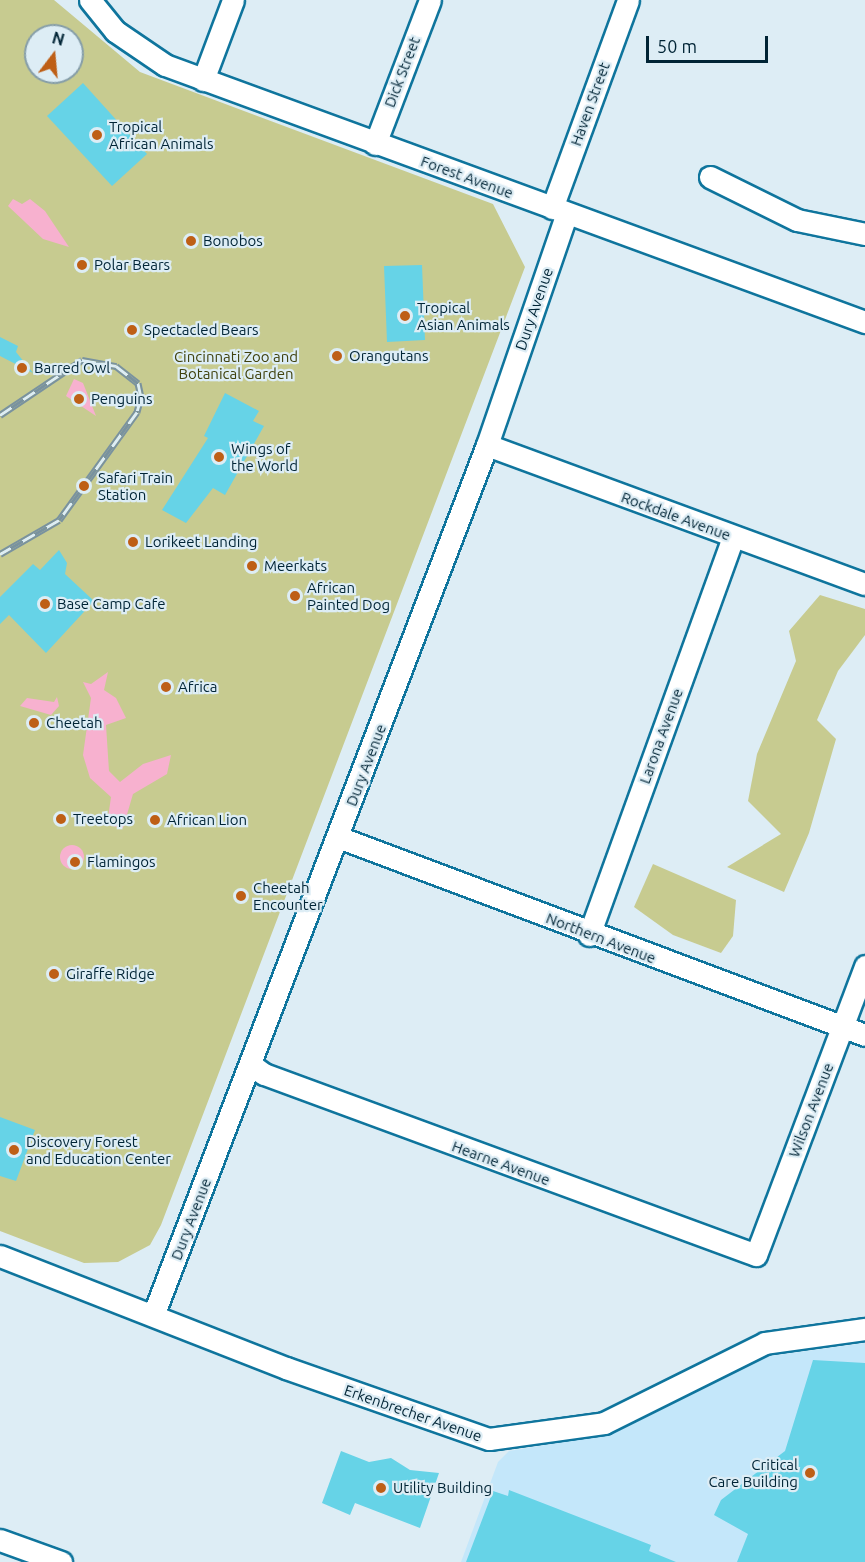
<!DOCTYPE html>
<html>
<head>
<meta charset="utf-8">
<style>
	body { margin:0 }
	#map { position:relative; width:865px; height:1562px; overflow:hidden; background:#ddedf5; font-family:Ubuntu,sans-serif }
	div>[style] { position:absolute }
	.built>* { inset:0; background:#c4e7fa }
	.green>* { inset:0; background:#c7cb90 }
	.water>* { inset:0; background:#f7b1cf }
	.round { border-radius:50% }
	.building>* { inset:0; background:#66d3e7 }
	.roads { filter:drop-shadow(2px 0 #0f759d) drop-shadow(-2px 0 #0f759d) drop-shadow(0 2px #0f759d) drop-shadow(0 -2px #0f759d) }
	.minor>* { height:21px; margin:-10.5px; padding:0 10.5px; transform-origin:10.5px; border-radius:10.5px; background:#fff }
	.rail>* { height:7px; margin-top:-3.5px; transform-origin:0; background:repeating-linear-gradient(90deg,#ddedf5 0 14px,#79929f 0 28px); box-sizing:border-box; border-block:2px solid #79929f }
	.dots>* { width:16px; height:16px; translate:-50% -50%; box-sizing:border-box; border:3px solid #ddedf5; border-radius:50% }
	span { translate:-50% -50%; white-space:nowrap; text-align:center; line-height:1.15; -webkit-text-stroke:4.5px #ddedf5; paint-order:stroke }
	.street-label { font-size:15px; color:#002435 }
	.poi-label { font-size:15px; color:#002435 }
	.left { translate:0 -50%; text-align:left }
	.right { translate:-100% -50%; text-align:right }
	.park-label { font-size:15px; color:#40420e }
	.north { position:absolute; left:24px; top:24px; width:60px; height:60px; box-sizing:border-box; background:#ddedf5; border:2px solid #859da8; border-radius:50%; rotate:16deg; font-size:16px; font-weight:700; line-height:24px; text-align:center; color:#002435 }
	.north::after { content:''; display:block; margin:auto; width:21px; height:27px; background:#be5f16; clip-path:polygon(50% 0,100% 100%,50% 72%,0 100%) }
	.scale { position:absolute; left:646px; top:36px; width:122px; height:27px; box-sizing:border-box; border:3px solid #002435; border-top:0; padding-left:8px; font-size:18px; line-height:21px; white-space:nowrap; color:#002435; -webkit-text-stroke:4px #ddedf5; paint-order:stroke }
</style>
</head>
<body>
<div id="map">
	<div class="built">
		<i style="clip-path:polygon(865px 1343px,865px 1562px,461px 1562px,498px 1462px,509px 1451px,601px 1436px,683px 1391px,763px 1357px)"></i>
	</div>
	<div class="green">
		<i style="clip-path:polygon(evenodd,0 0,54px 0,140px 72px,493px 204px,525px 267px,161px 1225px,150px 1245px,118px 1262px,84px 1263px,0 1231px,0 0,36px 36px,72px 36px,72px 72px,36px 72px,36px 36px)"></i>
		<i style="clip-path:polygon(820px 595px,865px 609px,865px 635px,838px 671px,817px 720px,836px 739px,809px 833px,784px 892px,727px 867px,781px 834px,748px 801px,757px 754px,796px 661px,789px 631px)"></i>
		<i style="clip-path:polygon(653px 864px,736px 900px,733px 936px,721px 953px,673px 935px,634px 907px)"></i>
	</div>
	<div class="water">
		<i style="clip-path:polygon(13px 199px,22px 204px,30px 199px,45px 211px,69px 247px,43px 239px,8px 206px)"></i>
		<i style="clip-path:polygon(74px 379px,83px 383px,96px 416px,66px 396px)"></i>
		<i style="clip-path:polygon(108px 672px,104px 690px,116px 698px,126px 718px,106px 725px,109px 771px,120px 782px,143px 764px,171px 755px,167px 774px,133px 794px,123px 828px,107px 825px,111px 797px,90px 778px,83px 755px,91px 698px,83px 682px,91px 684px)"></i>
		<i style="clip-path:polygon(57px 697px,59px 706px,51px 715px,20px 706px,27px 698px,54px 702px)"></i>
		<i class="round" style="left:60px;top:845px;width:24px;height:24px"></i>
	</div>
	<div class="building">
		<i style="clip-path:polygon(83px 83px,147px 154px,112px 186px,47px 116px)"></i>
		<i style="clip-path:polygon(422px 265px,425px 340px,387px 342px,384px 266px)"></i>
		<i style="clip-path:polygon(0 337px,18px 346px,16px 352px,33px 373px,0 356px)"></i>
		<i style="clip-path:polygon(225px 393px,259px 411px,253px 421px,264px 426px,225px 495px,213px 488px,186px 523px,162px 510px,208px 438px,204px 436px)"></i>
		<i style="clip-path:polygon(59px 550px,67px 563px,65px 574px,94px 601px,46px 653px,9px 615px,0 624px,0 597px,33px 564px,40px 570px)"></i>
		<i style="clip-path:polygon(0 1117px,35px 1130px,16px 1181px,0 1176px)"></i>
		<i style="clip-path:polygon(813px 1360px,865px 1363px,865px 1562px,737px 1562px,748px 1534px,714px 1515px,721px 1500px,785px 1451px)"></i>
		<i style="clip-path:polygon(341px 1451px,369px 1462px,391px 1458px,410px 1470px,439px 1473px,420px 1528px,355px 1503px,350px 1515px,322px 1503px)"></i>
		<i style="clip-path:polygon(509px 1490px,651px 1545px,649px 1551px,676px 1562px,466px 1562px,493px 1491px,508px 1496px)"></i>
	</div>
	<div class="roads">
		<div class="minor">
			<i style="left:90px;top:0;width:40px;rotate:51deg"></i>
			<i style="left:115px;top:31px;width:60px;rotate:34.2deg"></i>
			<i style="left:165px;top:65px;width:746px;rotate:20.16deg"></i>
			<i style="left:203px;top:80px;width:85px;rotate:-69.4deg"></i>
			<i style="left:375px;top:144px;width:154px;rotate:-69.1deg"></i>
			<i style="left:710px;top:177px;width:97px;rotate:26.3deg"></i>
			<i style="left:797px;top:220px;width:69px;rotate:11.6deg"></i>
			<i style="left:552px;top:208px;width:221px;rotate:-69.9deg"></i>
			<i style="left:487px;top:445px;width:403px;rotate:20.2deg"></i>
			<i style="left:338px;top:837px;width:563px;rotate:20.59deg"></i>
			<i style="left:589px;top:935px;width:423px;rotate:-70.1deg"></i>
			<i style="left:250px;top:1064px;width:17px;rotate:36deg"></i>
			<i style="left:264px;top:1074px;width:524px;rotate:20.2deg"></i>
			<i style="left:756px;top:1255px;width:309px;rotate:-69.3deg"></i>
			<i style="left:0;top:1256px;width:307px;rotate:21.4deg"></i>
			<i style="left:286px;top:1368px;width:215px;rotate:19.3deg"></i>
			<i style="left:489px;top:1439px;width:116px;rotate:-7.9deg"></i>
			<i style="left:604px;top:1423px;width:180px;rotate:-26.4deg"></i>
			<i style="left:765px;top:1343px;width:101px;rotate:-8deg"></i>
			<i style="left:154px;top:1313px;width:930px;rotate:-69.01deg"></i>
			<i style="left:487px;top:445px;width:245px;rotate:-71deg"></i>
			<i style="left:0;top:1540px;width:65px;rotate:19.8deg"></i>
		</div>
	</div>
	<div class="rail">
		<i style="left:0;top:415px;width:99px;rotate:-33.9deg"></i>
		<i style="left:82px;top:360px;width:35px;rotate:10deg"></i>
		<i style="left:116px;top:366px;width:28px;rotate:38deg"></i>
		<i style="left:138px;top:383px;width:14px;rotate:78deg"></i>
		<i style="left:141px;top:397px;width:16px;rotate:105deg"></i>
		<i style="left:137px;top:412px;width:133px;rotate:125.8deg"></i>
		<i style="left:59px;top:520px;width:68px;rotate:150deg"></i>
	</div>
	<div class="dots">
		<i style="left:97px;top:135px;background:#be5f16"></i>
		<i style="left:191px;top:241px;background:#be5f16"></i>
		<i style="left:82px;top:265px;background:#be5f16"></i>
		<i style="left:405px;top:316px;background:#be5f16"></i>
		<i style="left:132px;top:330px;background:#be5f16"></i>
		<i style="left:337px;top:356px;background:#be5f16"></i>
		<i style="left:22px;top:368px;background:#be5f16"></i>
		<i style="left:79px;top:399px;background:#be5f16"></i>
		<i style="left:219px;top:457px;background:#be5f16"></i>
		<i style="left:84px;top:486px;background:#be5f16"></i>
		<i style="left:133px;top:542px;background:#be5f16"></i>
		<i style="left:252px;top:566px;background:#be5f16"></i>
		<i style="left:295px;top:596px;background:#be5f16"></i>
		<i style="left:45px;top:604px;background:#be5f16"></i>
		<i style="left:166px;top:687px;background:#be5f16"></i>
		<i style="left:34px;top:723px;background:#be5f16"></i>
		<i style="left:61px;top:819px;background:#be5f16"></i>
		<i style="left:155px;top:820px;background:#be5f16"></i>
		<i style="left:75px;top:862px;background:#be5f16"></i>
		<i style="left:241px;top:896px;background:#be5f16"></i>
		<i style="left:54px;top:974px;background:#be5f16"></i>
		<i style="left:14px;top:1150px;background:#be5f16"></i>
		<i style="left:810px;top:1473px;background:#be5f16"></i>
		<i style="left:381px;top:1488px;background:#be5f16"></i>
	</div>
	<div class="street-label">
		<span style="left:402px;top:72px;rotate:-69deg">Dick Street</span>
		<span style="left:590px;top:104px;rotate:-70deg">Haven Street</span>
		<span style="left:467px;top:177px;rotate:20deg">Forest Avenue</span>
		<span style="left:534px;top:309px;rotate:-71deg">Dury Avenue</span>
		<span style="left:676px;top:516px;rotate:20deg">Rockdale Avenue</span>
		<span style="left:661px;top:736px;rotate:-70deg">Larona Avenue</span>
		<span style="left:366px;top:765px;rotate:-69deg">Dury Avenue</span>
		<span style="left:601px;top:938px;rotate:21deg">Northern Avenue</span>
		<span style="left:811px;top:1110px;rotate:-69deg">Wilson Avenue</span>
		<span style="left:501px;top:1163px;rotate:20deg">Hearne Avenue</span>
		<span style="left:191px;top:1219px;rotate:-69deg">Dury Avenue</span>
		<span style="left:413px;top:1413px;rotate:19deg">Erkenbrecher Avenue</span>
	</div>
	<div class="poi-label">
		<span class="left" style="left:109px;top:135px">Tropical<br>African Animals</span>
		<span class="left" style="left:203px;top:241px">Bonobos</span>
		<span class="left" style="left:94px;top:265px">Polar Bears</span>
		<span class="left" style="left:417px;top:316px">Tropical<br>Asian Animals</span>
		<span class="left" style="left:144px;top:330px">Spectacled Bears</span>
		<span class="left" style="left:349px;top:356px">Orangutans</span>
		<span class="left" style="left:34px;top:368px">Barred Owl</span>
		<span class="left" style="left:91px;top:399px">Penguins</span>
		<span class="left" style="left:231px;top:457px">Wings of<br>the World</span>
		<span class="left" style="left:98px;top:486px">Safari Train<br>Station</span>
		<span class="left" style="left:145px;top:542px">Lorikeet Landing</span>
		<span class="left" style="left:264px;top:566px">Meerkats</span>
		<span class="left" style="left:307px;top:596px">African<br>Painted Dog</span>
		<span class="left" style="left:57px;top:604px">Base Camp Cafe</span>
		<span class="left" style="left:178px;top:687px">Africa</span>
		<span class="left" style="left:46px;top:723px">Cheetah</span>
		<span class="left" style="left:73px;top:819px">Treetops</span>
		<span class="left" style="left:167px;top:820px">African Lion</span>
		<span class="left" style="left:87px;top:862px">Flamingos</span>
		<span class="left" style="left:253px;top:896px">Cheetah<br>Encounter</span>
		<span class="left" style="left:66px;top:974px">Giraffe Ridge</span>
		<span class="left" style="left:26px;top:1150px">Discovery Forest<br>and Education Center</span>
		<span class="right" style="left:798px;top:1473px">Critical<br>Care Building</span>
		<span class="left" style="left:393px;top:1488px">Utility Building</span>
	</div>
	<div class="park-label">
		<span style="left:236px;top:365px">Cincinnati Zoo and<br>Botanical Garden</span>
	</div>
	<div class="north">N</div>
	<div class="scale">50 m</div>
</div>
</body>
</html>
